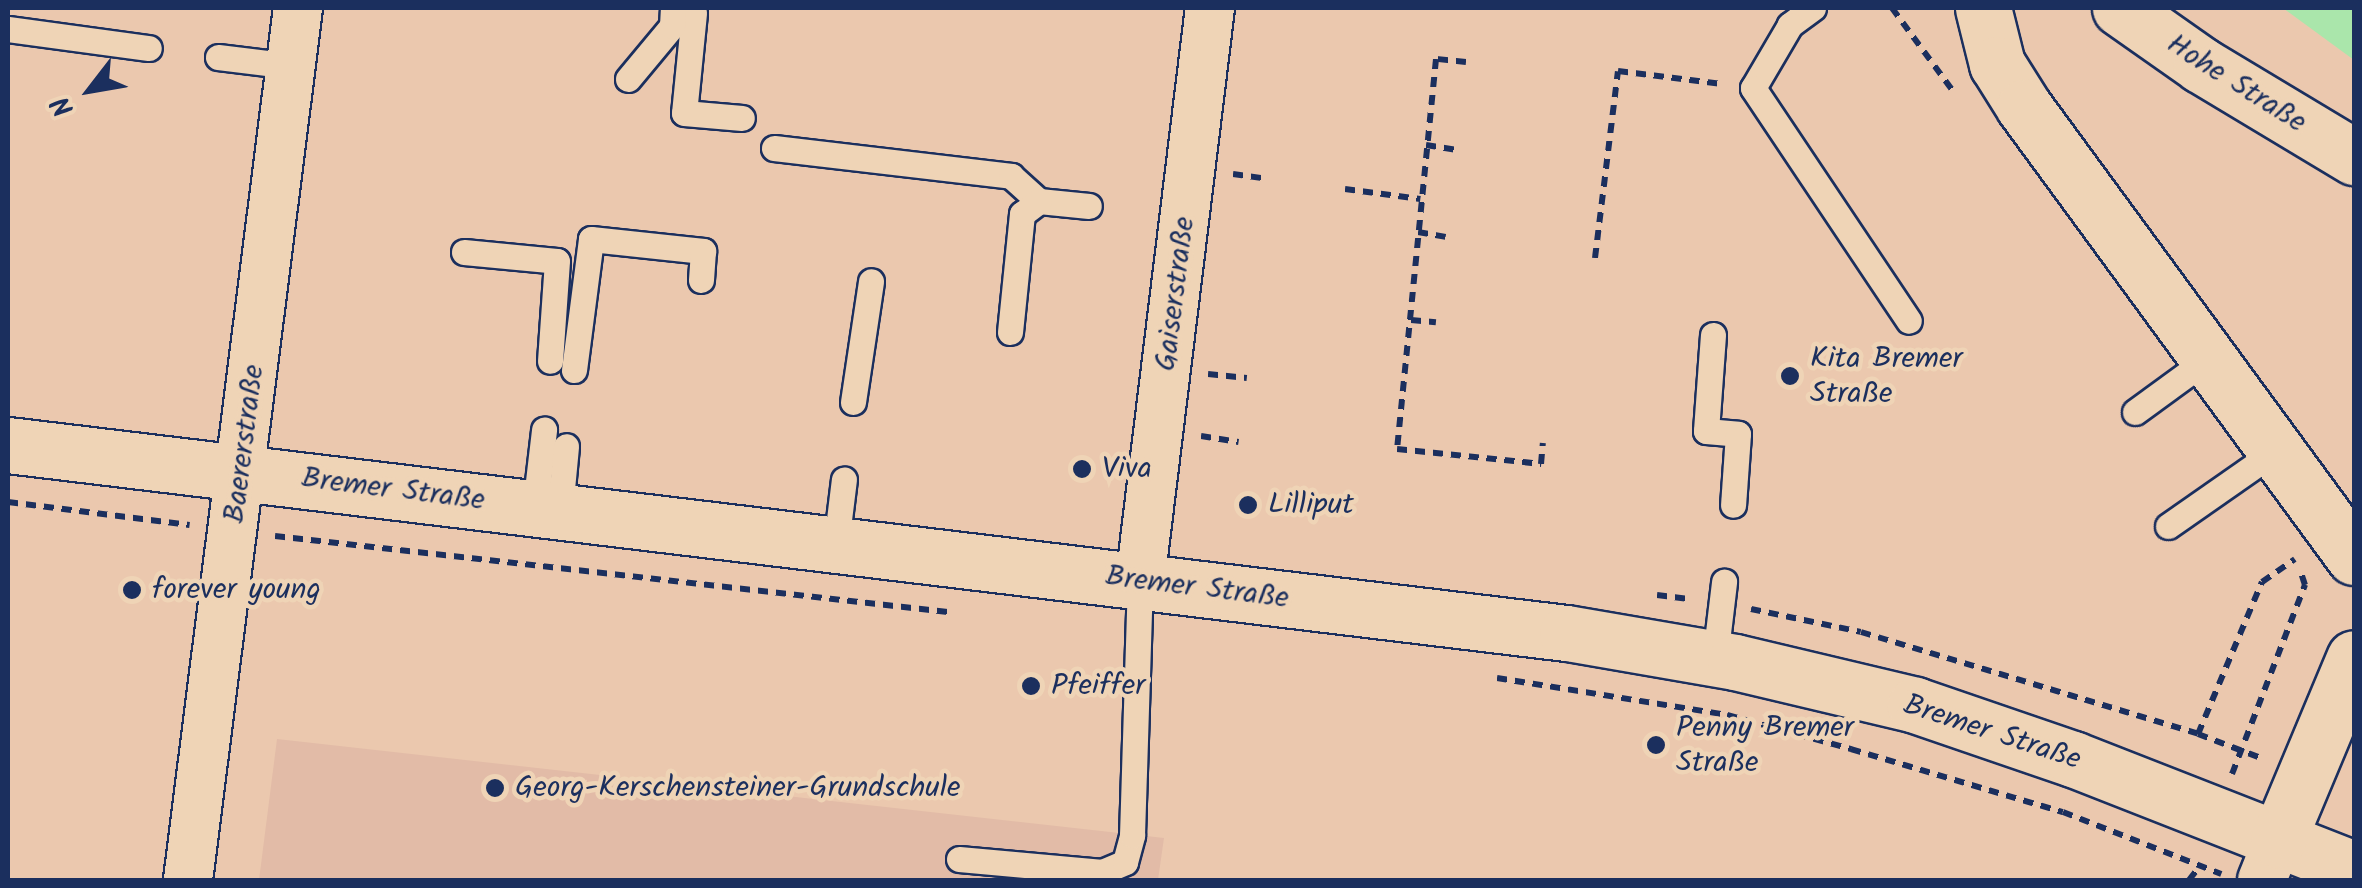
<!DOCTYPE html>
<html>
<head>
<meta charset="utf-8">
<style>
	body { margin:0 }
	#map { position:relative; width:2362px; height:888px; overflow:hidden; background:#ebc8ae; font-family:Kalam,sans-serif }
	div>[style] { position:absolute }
	.built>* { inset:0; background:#e2bba7 }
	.green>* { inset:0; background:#aae6ab }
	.path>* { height:6px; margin-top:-3px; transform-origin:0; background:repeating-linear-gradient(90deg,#1b2f5e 0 10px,transparent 0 18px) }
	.roads { filter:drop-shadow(2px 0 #1b2f5e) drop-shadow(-2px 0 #1b2f5e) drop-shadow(0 2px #1b2f5e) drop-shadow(0 -2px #1b2f5e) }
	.lane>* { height:25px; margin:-12.5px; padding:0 12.5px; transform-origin:12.5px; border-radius:12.5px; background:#efd4b6 }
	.street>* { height:48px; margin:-24px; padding:0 24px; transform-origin:24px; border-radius:24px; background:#efd4b6 }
	.secondary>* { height:55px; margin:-27.5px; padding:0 27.5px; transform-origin:27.5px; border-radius:27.5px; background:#efd4b6 }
	.primary>* { height:55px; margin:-27.5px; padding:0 27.5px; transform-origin:27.5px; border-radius:27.5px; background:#efd4b6 }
	.dots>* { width:28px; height:28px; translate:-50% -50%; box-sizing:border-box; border:5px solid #efd4b6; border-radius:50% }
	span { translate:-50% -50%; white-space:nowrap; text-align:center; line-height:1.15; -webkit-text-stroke:9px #efd4b6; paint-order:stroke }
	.street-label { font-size:30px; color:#1b2f5e }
	.poi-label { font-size:30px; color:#1b2f5e }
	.left { translate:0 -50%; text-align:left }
	.frame { position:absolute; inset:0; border:10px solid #1b2f5e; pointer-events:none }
	.north { position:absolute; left:40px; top:40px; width:100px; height:100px; -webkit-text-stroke:8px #efd4b6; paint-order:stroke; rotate:239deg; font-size:28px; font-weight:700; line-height:40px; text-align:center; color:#1b2f5e }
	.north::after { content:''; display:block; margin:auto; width:35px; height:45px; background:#1b2f5e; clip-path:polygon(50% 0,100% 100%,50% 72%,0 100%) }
</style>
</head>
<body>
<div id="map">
	<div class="built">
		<i style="clip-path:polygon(277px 739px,1164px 838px,1158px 880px,259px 880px)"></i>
	</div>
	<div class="green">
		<i style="clip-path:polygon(2283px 8px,2354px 8px,2354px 60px)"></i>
	</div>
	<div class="path">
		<i style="left:1892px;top:8px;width:103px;rotate:53.7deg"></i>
		<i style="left:1466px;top:62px;width:30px;rotate:-174deg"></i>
		<i style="left:1436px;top:59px;width:392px;rotate:95.7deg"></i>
		<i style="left:1397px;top:449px;width:145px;rotate:5.9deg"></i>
		<i style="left:1541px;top:464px;width:21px;rotate:-85deg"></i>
		<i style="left:1426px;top:145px;width:30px;rotate:9deg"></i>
		<i style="left:1233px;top:174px;width:35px;rotate:8deg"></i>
		<i style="left:1345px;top:189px;width:76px;rotate:7.6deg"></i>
		<i style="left:1418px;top:232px;width:28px;rotate:10deg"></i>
		<i style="left:1595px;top:258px;width:188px;rotate:-83deg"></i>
		<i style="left:1618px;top:71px;width:105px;rotate:7.1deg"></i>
		<i style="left:1411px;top:320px;width:25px;rotate:5deg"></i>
		<i style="left:1208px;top:374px;width:39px;rotate:6deg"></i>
		<i style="left:1201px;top:436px;width:38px;rotate:9deg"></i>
		<i style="left:8px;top:502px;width:183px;rotate:7.2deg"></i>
		<i style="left:275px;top:536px;width:677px;rotate:6.44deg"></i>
		<i style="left:1657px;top:595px;width:32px;rotate:7deg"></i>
		<i style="left:1751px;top:609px;width:112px;rotate:11.8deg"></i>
		<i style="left:1861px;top:632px;width:352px;rotate:16.8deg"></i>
		<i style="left:2198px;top:734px;width:67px;rotate:20.9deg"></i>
		<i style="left:1497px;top:678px;width:233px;rotate:9.1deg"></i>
		<i style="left:1727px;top:715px;width:129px;rotate:15.3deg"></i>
		<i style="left:1851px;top:749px;width:221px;rotate:16.6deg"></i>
		<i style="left:2063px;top:812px;width:170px;rotate:21.4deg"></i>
		<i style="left:2198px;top:734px;width:165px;rotate:-67.2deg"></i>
		<i style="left:2262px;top:582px;width:40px;rotate:-34.9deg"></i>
		<i style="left:2232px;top:774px;width:203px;rotate:-68.9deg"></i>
		<i style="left:2305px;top:585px;width:16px;rotate:-108deg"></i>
		<i style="left:2189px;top:880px;width:18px;rotate:-52deg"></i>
	</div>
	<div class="roads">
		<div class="lane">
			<i style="left:1813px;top:8px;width:29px;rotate:144deg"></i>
			<i style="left:1790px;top:25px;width:73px;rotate:120.4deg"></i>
			<i style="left:1753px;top:88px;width:280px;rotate:56.2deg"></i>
			<i style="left:694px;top:13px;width:100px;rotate:95.7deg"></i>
			<i style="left:684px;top:113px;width:58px;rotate:4.9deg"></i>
			<i style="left:8px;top:29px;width:142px;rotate:7.7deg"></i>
			<i style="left:218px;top:57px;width:74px;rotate:7deg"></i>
			<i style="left:628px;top:79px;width:69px;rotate:-50.3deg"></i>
			<i style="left:672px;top:26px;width:17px;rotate:-87deg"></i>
			<i style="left:774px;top:148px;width:239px;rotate:6.7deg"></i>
			<i style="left:1011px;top:176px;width:38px;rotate:42deg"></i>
			<i style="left:1039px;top:201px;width:50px;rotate:5.7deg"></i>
			<i style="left:464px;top:252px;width:93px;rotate:5.5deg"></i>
			<i style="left:557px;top:261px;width:100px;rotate:94deg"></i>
			<i style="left:1010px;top:332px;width:119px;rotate:-84.2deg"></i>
			<i style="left:1022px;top:214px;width:21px;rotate:-37deg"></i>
			<i style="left:1713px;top:335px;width:96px;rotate:94.2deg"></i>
			<i style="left:1706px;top:431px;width:32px;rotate:5deg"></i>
			<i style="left:1738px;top:434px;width:71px;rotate:94deg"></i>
			<i style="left:574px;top:370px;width:132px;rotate:-82.6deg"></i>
			<i style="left:591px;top:239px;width:113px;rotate:6.1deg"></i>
			<i style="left:703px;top:251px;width:29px;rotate:94deg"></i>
			<i style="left:853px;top:402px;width:122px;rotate:-81.5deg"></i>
			<i style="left:2135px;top:412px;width:92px;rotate:-36.1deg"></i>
			<i style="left:535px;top:507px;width:78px;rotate:-83.3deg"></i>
			<i style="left:560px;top:510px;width:64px;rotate:-84.6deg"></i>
			<i style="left:2168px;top:526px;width:133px;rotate:-34.9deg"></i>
			<i style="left:836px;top:544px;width:65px;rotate:-83deg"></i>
			<i style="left:1715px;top:658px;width:77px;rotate:-83.2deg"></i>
			<i style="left:959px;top:859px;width:144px;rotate:5.2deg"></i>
			<i style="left:1102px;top:872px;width:25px;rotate:-23deg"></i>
			<i style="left:1125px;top:862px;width:28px;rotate:-75deg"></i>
			<i style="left:1132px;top:835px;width:254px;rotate:-88.2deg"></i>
		</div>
		<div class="street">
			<i style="left:1140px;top:581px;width:577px;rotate:-83.04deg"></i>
			<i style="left:188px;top:880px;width:879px;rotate:-82.81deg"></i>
			<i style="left:2262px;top:880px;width:43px;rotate:-68.2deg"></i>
		</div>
		<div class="secondary">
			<i style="left:1983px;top:8px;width:58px;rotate:76deg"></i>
			<i style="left:1997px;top:64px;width:51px;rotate:57.9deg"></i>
			<i style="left:2024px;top:107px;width:558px;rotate:53.75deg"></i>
			<i style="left:8px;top:445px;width:1570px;rotate:6.88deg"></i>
			<i style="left:1567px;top:633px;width:170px;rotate:9.8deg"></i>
			<i style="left:1735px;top:662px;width:185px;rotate:13.4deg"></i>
			<i style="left:1915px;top:705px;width:167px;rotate:18.9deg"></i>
			<i style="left:2073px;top:759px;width:302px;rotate:21.4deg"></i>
			<i style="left:2278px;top:840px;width:197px;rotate:-67.3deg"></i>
		</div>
		<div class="primary">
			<i style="left:2120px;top:8px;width:99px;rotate:35.1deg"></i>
			<i style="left:2201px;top:65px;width:179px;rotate:31deg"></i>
		</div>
	</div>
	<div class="dots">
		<i style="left:1790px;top:376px;background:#1b2f5e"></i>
		<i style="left:1082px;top:469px;background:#1b2f5e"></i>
		<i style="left:1248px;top:505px;background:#1b2f5e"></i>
		<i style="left:132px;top:590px;background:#1b2f5e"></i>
		<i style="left:1031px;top:686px;background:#1b2f5e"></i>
		<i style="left:1656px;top:745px;background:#1b2f5e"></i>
		<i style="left:495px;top:788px;background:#1b2f5e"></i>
	</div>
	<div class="street-label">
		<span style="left:2236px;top:84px;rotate:32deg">Hohe Straße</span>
		<span style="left:1176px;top:294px;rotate:-83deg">Gaiserstraße</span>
		<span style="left:245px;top:444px;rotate:-83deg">Baererstraße</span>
		<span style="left:393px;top:490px;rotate:7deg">Bremer Straße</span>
		<span style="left:1197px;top:588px;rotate:7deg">Bremer Straße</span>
		<span style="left:1992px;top:733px;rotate:18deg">Bremer Straße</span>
	</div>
	<div class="poi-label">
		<span class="left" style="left:1810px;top:376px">Kita Bremer<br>Straße</span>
		<span class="left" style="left:1102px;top:469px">Viva</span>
		<span class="left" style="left:1268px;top:505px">Lilliput</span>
		<span class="left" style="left:152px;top:590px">forever young</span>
		<span class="left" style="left:1051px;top:686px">Pfeiffer</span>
		<span class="left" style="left:1676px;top:745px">Penny Bremer<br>Straße</span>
		<span class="left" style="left:515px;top:788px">Georg-Kerschensteiner-Grundschule</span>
	</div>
	<div class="frame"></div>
	<div class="north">N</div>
</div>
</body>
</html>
